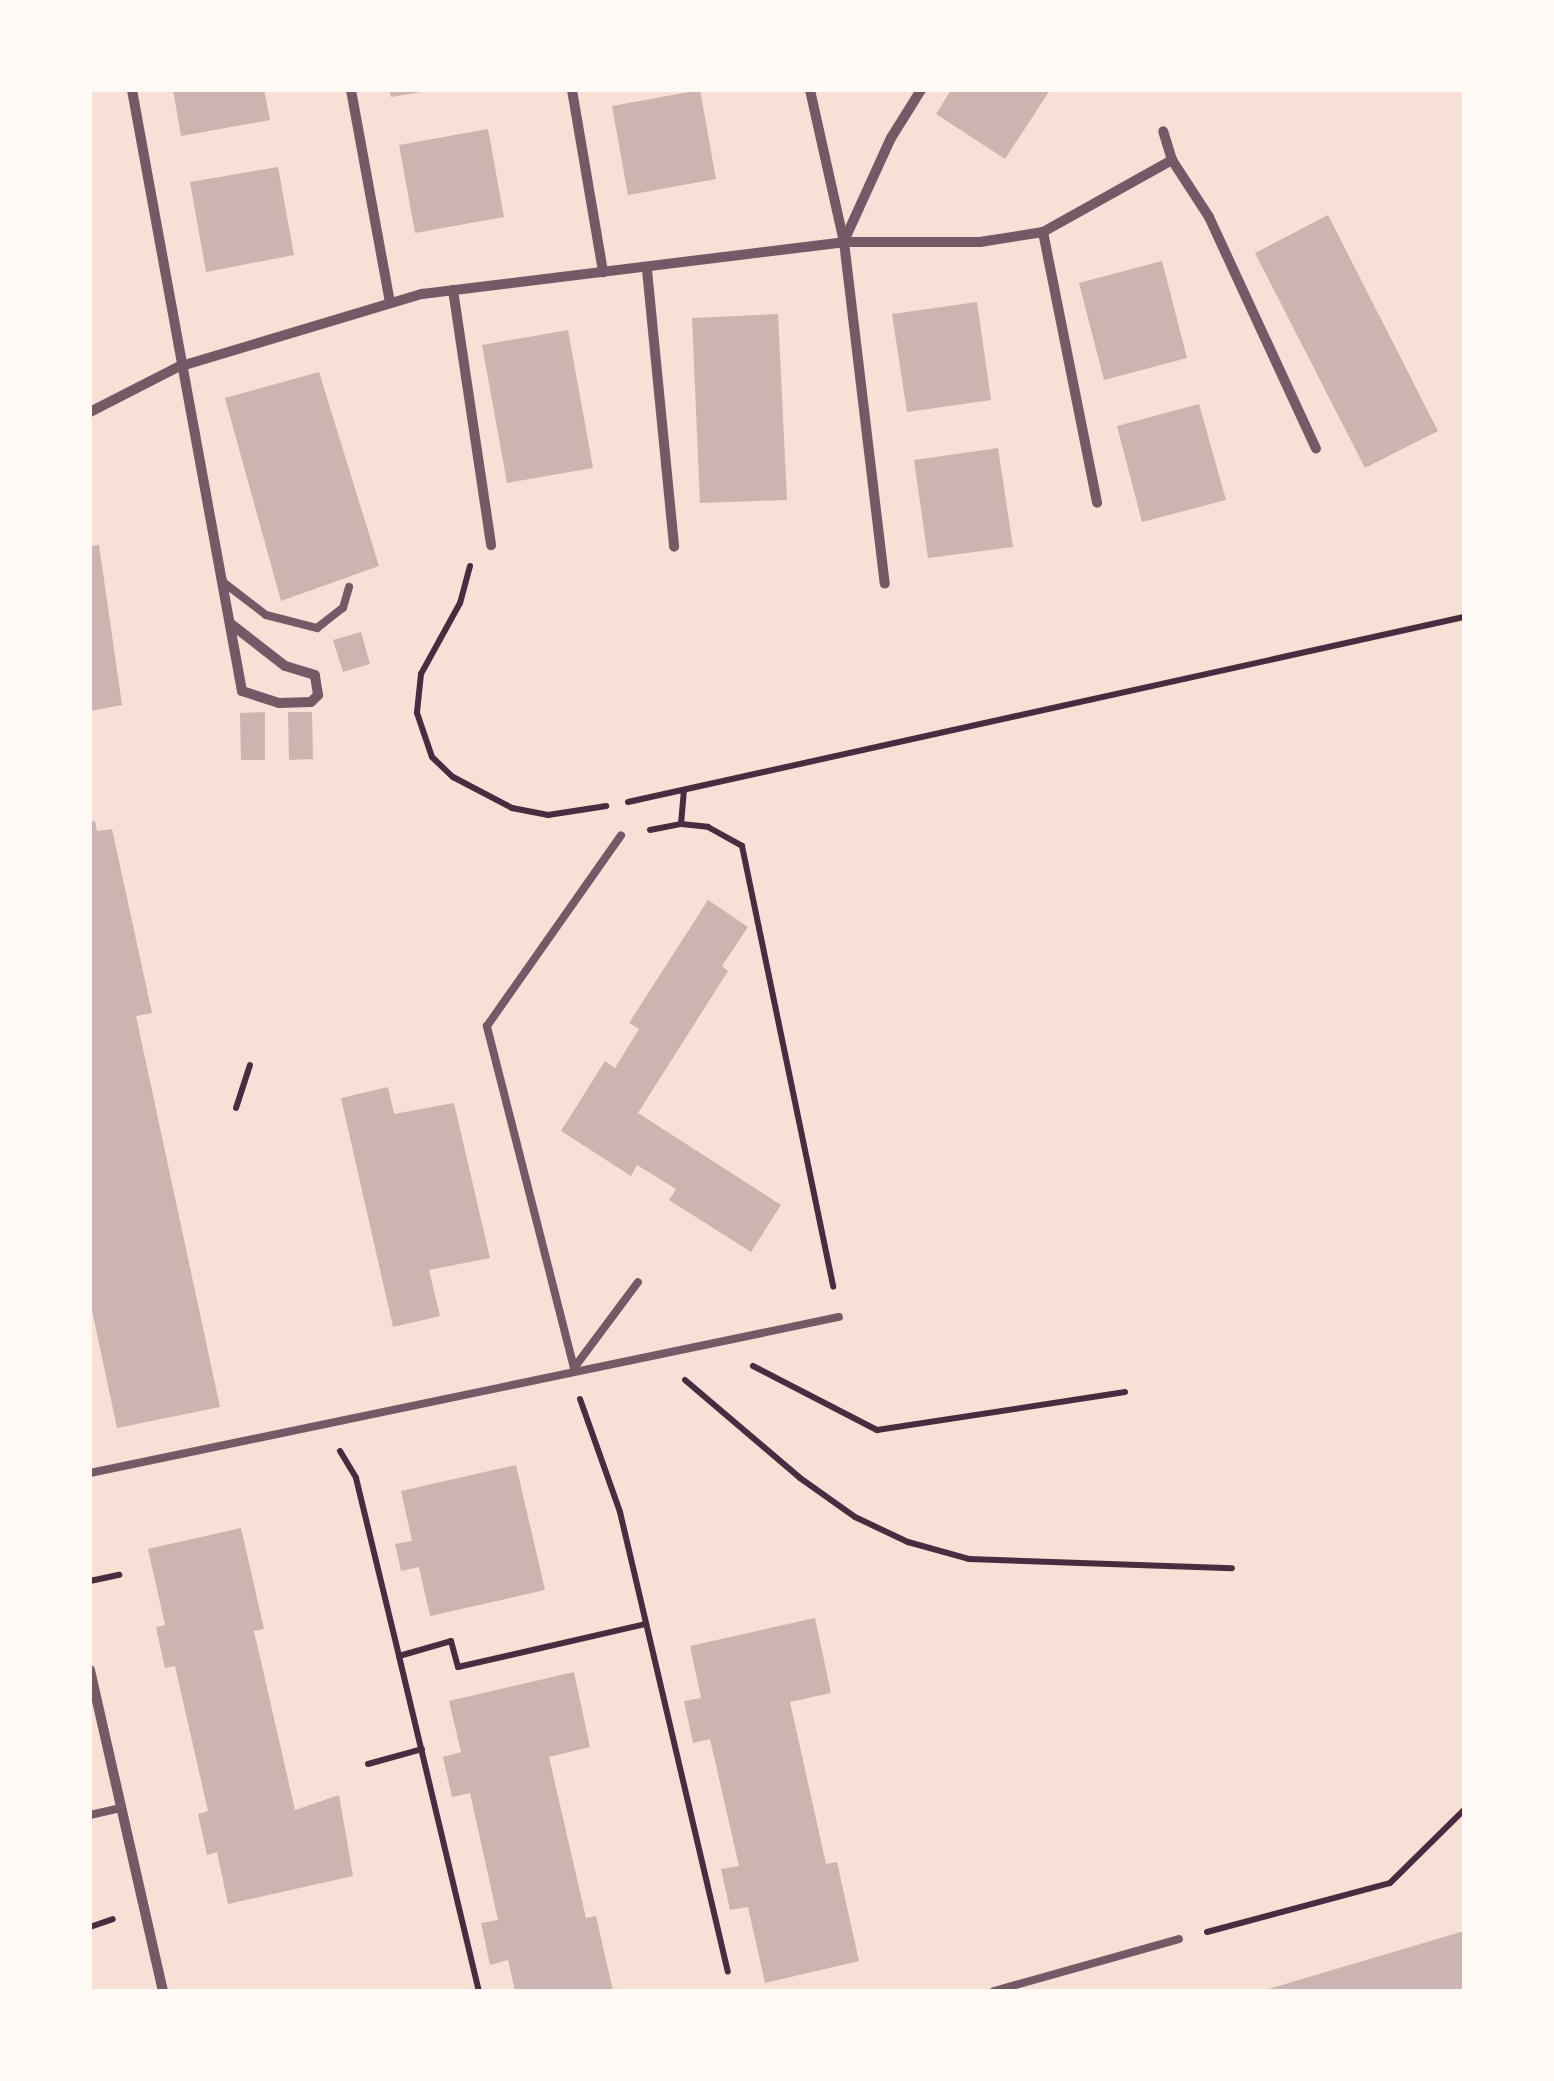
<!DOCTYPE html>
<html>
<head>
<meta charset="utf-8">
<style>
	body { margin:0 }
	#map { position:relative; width:1554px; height:2081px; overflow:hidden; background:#f7e1d7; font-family:"Work Sans",sans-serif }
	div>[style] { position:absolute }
	.building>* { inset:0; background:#ccb4b1 }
	.path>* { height:6px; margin:-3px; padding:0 3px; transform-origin:3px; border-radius:3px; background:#4a2c40 }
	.service>* { height:8px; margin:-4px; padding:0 4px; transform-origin:4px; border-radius:4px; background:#755966 }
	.minor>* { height:10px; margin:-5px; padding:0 5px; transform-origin:5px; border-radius:5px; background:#755966 }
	span { translate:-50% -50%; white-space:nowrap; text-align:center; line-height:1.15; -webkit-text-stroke:10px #fffaf5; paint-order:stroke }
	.frame { position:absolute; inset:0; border:92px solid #fffaf5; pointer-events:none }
</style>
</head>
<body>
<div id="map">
	<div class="building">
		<i style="clip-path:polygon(173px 90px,264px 90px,270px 120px,181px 136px)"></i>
		<i style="clip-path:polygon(389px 90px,421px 90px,421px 92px,391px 97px)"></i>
		<i style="clip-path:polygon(700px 90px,716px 179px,628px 195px,612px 106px)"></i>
		<i style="clip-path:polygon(951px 90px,1050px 90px,1005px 159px,936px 114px)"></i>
		<i style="clip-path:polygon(488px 129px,504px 217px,415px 233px,399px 145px)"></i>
		<i style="clip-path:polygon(278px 167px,294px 255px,206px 272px,190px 182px)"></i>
		<i style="clip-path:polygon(1328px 215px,1438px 431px,1365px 468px,1255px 253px)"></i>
		<i style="clip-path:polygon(1162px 261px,1187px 358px,1104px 380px,1079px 283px)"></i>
		<i style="clip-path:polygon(977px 302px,991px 400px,907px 412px,892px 314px)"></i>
		<i style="clip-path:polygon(778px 314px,787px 500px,700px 503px,692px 318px)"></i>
		<i style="clip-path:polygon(568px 330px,593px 468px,507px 483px,482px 345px)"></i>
		<i style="clip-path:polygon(319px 372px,379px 566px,281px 601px,225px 398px)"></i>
		<i style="clip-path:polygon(1199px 404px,1226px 500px,1142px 522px,1117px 426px)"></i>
		<i style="clip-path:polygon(998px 448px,1013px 547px,928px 558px,914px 460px)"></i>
		<i style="clip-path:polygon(99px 545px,122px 705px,90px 711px,90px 546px)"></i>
		<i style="clip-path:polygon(361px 632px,370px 664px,343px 672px,333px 640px)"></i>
		<i style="clip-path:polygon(265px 712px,265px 760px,241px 760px,240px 713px)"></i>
		<i style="clip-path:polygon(288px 712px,312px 712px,313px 759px,289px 760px)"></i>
		<i style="clip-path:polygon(95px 821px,97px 831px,112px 829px,152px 1013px,136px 1016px,220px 1407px,117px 1428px,90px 1301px,90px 822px)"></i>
		<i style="clip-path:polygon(708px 900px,748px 927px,722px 966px,728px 971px,638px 1113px,781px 1205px,751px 1252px,669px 1200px,676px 1189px,637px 1165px,631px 1176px,561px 1131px,605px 1061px,615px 1068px,639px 1029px,629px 1023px)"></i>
		<i style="clip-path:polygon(388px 1087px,394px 1114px,454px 1103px,490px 1258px,429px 1270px,440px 1316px,393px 1327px,341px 1098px)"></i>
		<i style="clip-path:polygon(516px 1465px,545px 1590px,430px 1616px,419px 1567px,401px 1571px,395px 1544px,412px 1541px,401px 1491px)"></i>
		<i style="clip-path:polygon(241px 1528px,264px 1629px,254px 1631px,295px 1810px,339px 1795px,353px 1876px,228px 1904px,217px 1852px,207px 1855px,198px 1814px,208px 1811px,175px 1666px,165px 1668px,156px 1627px,165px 1625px,148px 1549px)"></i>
		<i style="clip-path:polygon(815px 1618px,831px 1693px,790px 1702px,826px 1864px,837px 1862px,859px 1961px,765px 1983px,748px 1907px,730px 1910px,721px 1869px,739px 1866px,710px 1739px,693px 1743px,684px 1701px,701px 1698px,690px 1646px)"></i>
		<i style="clip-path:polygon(574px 1672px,590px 1747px,549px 1757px,586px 1918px,596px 1916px,613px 1991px,515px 1991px,508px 1960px,490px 1965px,481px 1923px,498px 1920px,470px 1793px,452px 1797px,443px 1757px,461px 1752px,449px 1701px)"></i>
		<i style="clip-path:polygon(1464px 1931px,1464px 1991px,1265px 1991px,1265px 1990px)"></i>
	</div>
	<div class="path">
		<i style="left:470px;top:566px;width:38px;rotate:105deg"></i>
		<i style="left:460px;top:603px;width:81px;rotate:118.8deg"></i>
		<i style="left:421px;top:674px;width:39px;rotate:96deg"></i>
		<i style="left:417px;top:713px;width:46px;rotate:71.2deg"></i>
		<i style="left:432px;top:757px;width:29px;rotate:44deg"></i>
		<i style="left:453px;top:777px;width:67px;rotate:27.7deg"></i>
		<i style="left:512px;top:808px;width:37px;rotate:11deg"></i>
		<i style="left:548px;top:815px;width:59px;rotate:-8.8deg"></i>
		<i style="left:628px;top:802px;width:856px;rotate:-12.48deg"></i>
		<i style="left:681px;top:824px;width:27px;rotate:6deg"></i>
		<i style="left:708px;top:827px;width:39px;rotate:29deg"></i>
		<i style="left:742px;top:846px;width:450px;rotate:78.3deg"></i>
		<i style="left:650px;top:830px;width:32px;rotate:-11deg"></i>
		<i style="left:681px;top:824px;width:33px;rotate:-85deg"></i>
		<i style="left:236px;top:1108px;width:45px;rotate:-72deg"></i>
		<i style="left:753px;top:1366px;width:140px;rotate:27.3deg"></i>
		<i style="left:877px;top:1430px;width:251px;rotate:-8.7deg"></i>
		<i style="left:685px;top:1380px;width:151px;rotate:40.4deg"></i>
		<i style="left:800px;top:1478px;width:67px;rotate:35.3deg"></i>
		<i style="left:855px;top:1517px;width:59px;rotate:25.3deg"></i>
		<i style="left:908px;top:1542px;width:63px;rotate:15.6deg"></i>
		<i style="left:969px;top:1559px;width:263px;rotate:2deg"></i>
		<i style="left:580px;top:1399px;width:120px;rotate:70.5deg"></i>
		<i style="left:620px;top:1512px;width:472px;rotate:76.8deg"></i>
		<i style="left:340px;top:1451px;width:31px;rotate:59deg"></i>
		<i style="left:356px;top:1478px;width:183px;rotate:76.4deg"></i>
		<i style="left:399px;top:1656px;width:54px;rotate:-16.1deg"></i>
		<i style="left:451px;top:1641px;width:27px;rotate:75deg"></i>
		<i style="left:458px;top:1667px;width:193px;rotate:-12.9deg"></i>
		<i style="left:90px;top:1581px;width:30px;rotate:-12deg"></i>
		<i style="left:399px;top:1656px;width:344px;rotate:76.6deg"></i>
		<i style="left:368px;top:1764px;width:56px;rotate:-15.5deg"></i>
		<i style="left:90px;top:1927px;width:24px;rotate:-19deg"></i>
		<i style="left:1207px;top:1932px;width:189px;rotate:-15deg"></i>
		<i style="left:1390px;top:1883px;width:104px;rotate:-44.6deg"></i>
	</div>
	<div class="service">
		<i style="left:223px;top:582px;width:54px;rotate:37.5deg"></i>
		<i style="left:266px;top:615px;width:53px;rotate:14.3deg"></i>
		<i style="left:317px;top:628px;width:33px;rotate:-38deg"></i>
		<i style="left:343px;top:608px;width:22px;rotate:-74deg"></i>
		<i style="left:574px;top:1368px;width:353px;rotate:-104.3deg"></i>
		<i style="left:487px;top:1026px;width:233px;rotate:-54.9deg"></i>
		<i style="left:574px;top:1368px;width:107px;rotate:-53.3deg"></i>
		<i style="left:90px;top:1473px;width:765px;rotate:-11.77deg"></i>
		<i style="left:90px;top:1815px;width:31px;rotate:-13deg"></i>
		<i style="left:994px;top:1991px;width:192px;rotate:-15.7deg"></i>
	</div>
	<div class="minor">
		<i style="left:132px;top:90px;width:611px;rotate:79.63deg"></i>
		<i style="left:242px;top:691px;width:39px;rotate:18deg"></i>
		<i style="left:279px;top:703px;width:32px;rotate:-2deg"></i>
		<i style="left:311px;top:702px;width:10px;rotate:-45deg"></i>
		<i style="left:318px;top:695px;width:20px;rotate:-99deg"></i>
		<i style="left:315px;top:675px;width:31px;rotate:-163deg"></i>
		<i style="left:285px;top:666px;width:68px;rotate:-142.1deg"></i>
		<i style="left:351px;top:90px;width:216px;rotate:79.6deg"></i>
		<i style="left:572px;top:90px;width:185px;rotate:80.3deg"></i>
		<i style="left:810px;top:90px;width:156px;rotate:77.4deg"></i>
		<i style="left:844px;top:242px;width:344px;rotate:83.2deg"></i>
		<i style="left:1172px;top:160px;width:68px;rotate:57deg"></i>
		<i style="left:1209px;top:217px;width:255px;rotate:65.2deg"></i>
		<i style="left:1043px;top:232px;width:276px;rotate:78.7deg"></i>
		<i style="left:844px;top:241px;width:113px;rotate:-65.5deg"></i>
		<i style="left:891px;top:138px;width:57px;rotate:-58deg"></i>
		<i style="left:647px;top:270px;width:278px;rotate:84.4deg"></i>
		<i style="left:453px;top:290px;width:258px;rotate:81.5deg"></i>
		<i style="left:90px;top:412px;width:99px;rotate:-27.1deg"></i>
		<i style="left:178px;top:367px;width:255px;rotate:-16.7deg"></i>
		<i style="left:422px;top:294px;width:425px;rotate:-7deg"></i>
		<i style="left:844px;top:242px;width:136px"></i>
		<i style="left:980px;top:242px;width:64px;rotate:-9deg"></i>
		<i style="left:1043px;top:232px;width:148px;rotate:-29.2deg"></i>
		<i style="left:1172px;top:160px;width:30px;rotate:-107deg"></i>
		<i style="left:90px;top:1670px;width:329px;rotate:77.2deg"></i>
	</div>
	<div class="frame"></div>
</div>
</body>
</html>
